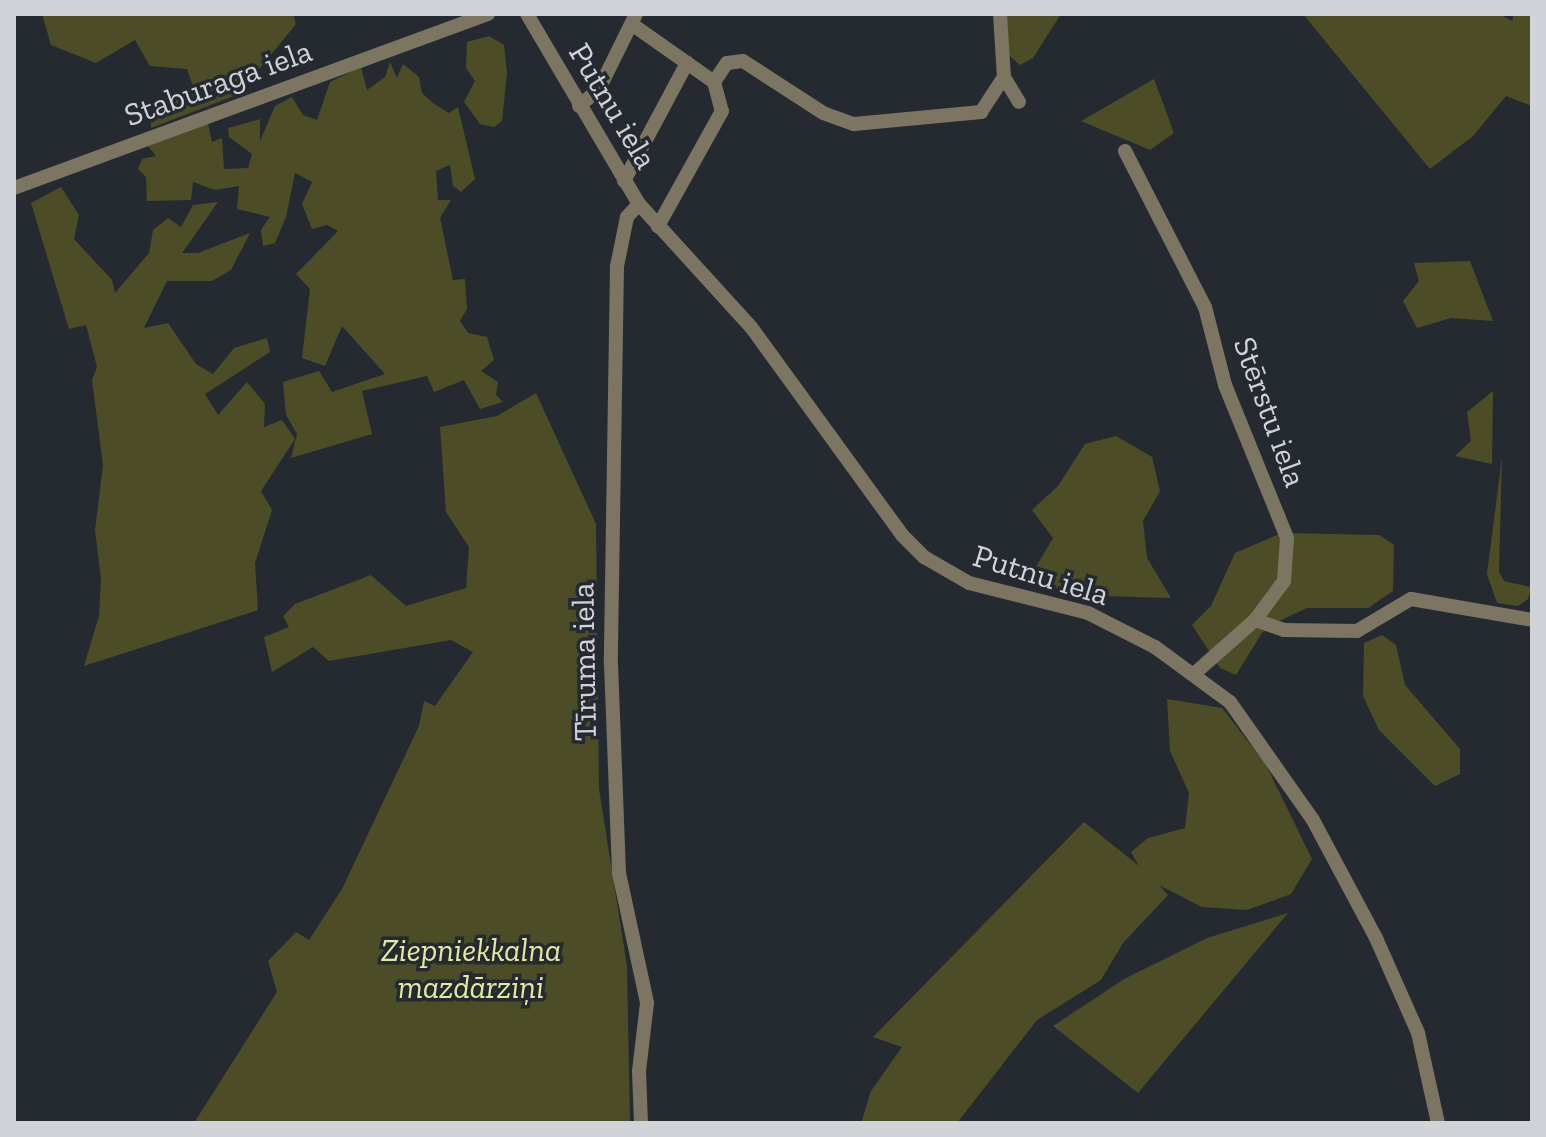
<!DOCTYPE html>
<html>
<head>
<meta charset="utf-8">
<style>
	body { margin:0 }
	#map { position:relative; width:1546px; height:1137px; overflow:hidden; background:#252a31; font-family:"Zilla Slab",serif }
	div>[style] { position:absolute }
	.green>* { inset:0; background:#4c4d27 }
	.minor>* { height:14px; margin:-7px; padding:0 7px; transform-origin:7px; border-radius:7px; background:#7b7562 }
	span { translate:-50% -50%; white-space:nowrap; text-align:center; line-height:1.15; -webkit-text-stroke:7px #252a31; paint-order:stroke }
	.street-label { font-size:32px; color:#d0d3d8 }
	.park-label { font-size:32px; color:#e5e89f; font-style:italic }
	.frame { position:absolute; inset:0; border:16px solid #d0d3d8; pointer-events:none }
</style>
</head>
<body>
<div id="map">
	<div class="green">
		<i style="clip-path:polygon(42px 14px,293px 14px,296px 24px,239px 94px,151px 128px,151px 119px,170px 99px,194px 89px,187px 69px,150px 66px,135px 40px,96px 63px,51px 45px)"></i>
		<i style="clip-path:polygon(1006px 14px,1061px 14px,1033px 58px,1020px 65px,1006px 53px)"></i>
		<i style="clip-path:polygon(1303px 14px,1500px 14px,1512px 21px,1514px 14px,1532px 14px,1532px 106px,1506px 96px,1473px 136px,1430px 169px)"></i>
		<i style="clip-path:polygon(489px 36px,504px 45px,507px 73px,502px 121px,494px 127px,480px 124px,464px 102px,475px 81px,466px 68px,467px 42px)"></i>
		<i style="clip-path:polygon(390px 62px,397px 78px,403px 64px,419px 77px,422px 93px,433px 103px,449px 113px,458px 107px,475px 179px,461px 192px,453px 186px,450px 165px,436px 171px,438px 200px,451px 200px,440px 218px,453px 280px,465px 279px,467px 309px,460px 321px,468px 333px,487px 337px,494px 360px,481px 371px,498px 382px,496px 395px,503px 402px,480px 409px,464px 380px,434px 392px,427px 376px,362px 391px,372px 434px,291px 458px,297px 434px,286px 415px,283px 382px,319px 371px,332px 392px,385px 374px,342px 326px,325px 366px,302px 358px,310px 289px,296px 274px,338px 231px,327px 225px,312px 229px,302px 204px,312px 182px,295px 173px,286px 217px,275px 243px,263px 246px,261px 230px,270px 217px,237px 209px,239px 186px,215px 190px,193px 182px,191px 200px,147px 201px,146px 177px,138px 169px,142px 159px,156px 156px,147px 145px,208px 123px,212px 142px,222px 138px,224px 169px,248px 168px,252px 154px,229px 137px,228px 128px,260px 119px,260px 141px,275px 106px,292px 97px,303px 115px,317px 120px,330px 82px,361px 67px,367px 90px,385px 77px)"></i>
		<i style="clip-path:polygon(1154px 79px,1174px 133px,1150px 150px,1081px 121px)"></i>
		<i style="clip-path:polygon(61px 187px,79px 215px,74px 239px,112px 280px,115px 293px,149px 253px,153px 230px,168px 218px,181px 227px,193px 205px,218px 202px,182px 253px,198px 253px,250px 233px,231px 270px,212px 281px,167px 281px,144px 328px,168px 323px,196px 364px,213px 374px,234px 348px,267px 338px,270px 352px,205px 394px,218px 415px,247px 382px,265px 404px,264px 427px,282px 420px,295px 439px,261px 491px,272px 510px,255px 563px,258px 610px,84px 666px,99px 616px,101px 579px,95px 530px,103px 465px,92px 380px,97px 367px,86px 325px,69px 329px,31px 203px)"></i>
		<i style="clip-path:polygon(1470px 261px,1493px 321px,1451px 318px,1417px 328px,1403px 301px,1419px 281px,1414px 263px)"></i>
		<i style="clip-path:polygon(1493px 391px,1492px 464px,1455px 456px,1471px 441px,1467px 412px)"></i>
		<i style="clip-path:polygon(536px 393px,596px 524px,599px 789px,627px 966px,630px 1123px,194px 1123px,277px 992px,268px 961px,296px 932px,309px 940px,342px 889px,419px 726px,424px 701px,435px 706px,473px 652px,451px 640px,329px 661px,313px 647px,272px 672px,264px 637px,289px 627px,283px 616px,295px 604px,371px 575px,406px 606px,466px 588px,469px 547px,446px 512px,440px 427px,497px 416px)"></i>
		<i style="clip-path:polygon(1116px 436px,1152px 457px,1160px 491px,1143px 521px,1147px 558px,1171px 598px,1067px 595px,1033px 572px,1053px 538px,1032px 510px,1058px 486px,1085px 444px)"></i>
		<i style="clip-path:polygon(1502px 457px,1499px 572px,1504px 581px,1531px 587px,1528px 599px,1518px 606px,1497px 603px,1487px 574px)"></i>
		<i style="clip-path:polygon(1282px 533px,1379px 535px,1394px 545px,1393px 591px,1368px 608px,1307px 608px,1279px 621px,1262px 633px,1236px 675px,1220px 668px,1192px 625px,1211px 606px,1235px 553px)"></i>
		<i style="clip-path:polygon(1382px 635px,1396px 645px,1405px 685px,1460px 749px,1460px 774px,1435px 786px,1379px 730px,1363px 696px,1364px 643px)"></i>
		<i style="clip-path:polygon(1167px 699px,1222px 708px,1265px 763px,1312px 859px,1291px 894px,1247px 910px,1202px 907px,1159px 885px,1168px 895px,1123px 943px,1101px 980px,1037px 1020px,957px 1123px,861px 1123px,871px 1091px,902px 1047px,873px 1037px,1084px 822px,1139px 866px,1131px 852px,1148px 838px,1185px 828px,1189px 793px,1170px 751px)"></i>
		<i style="clip-path:polygon(1288px 913px,1138px 1093px,1053px 1026px,1124px 979px,1207px 938px)"></i>
	</div>
	<div class="minor">
		<i style="left:527px;top:14px;width:221px;rotate:59.5deg"></i>
		<i style="left:639px;top:204px;width:166px;rotate:47.7deg"></i>
		<i style="left:751px;top:327px;width:258px;rotate:54deg"></i>
		<i style="left:903px;top:536px;width:30px;rotate:45deg"></i>
		<i style="left:924px;top:557px;width:52px;rotate:30deg"></i>
		<i style="left:969px;top:583px;width:123px;rotate:14.1deg"></i>
		<i style="left:1088px;top:613px;width:75px;rotate:26.9deg"></i>
		<i style="left:1155px;top:647px;width:93px;rotate:36.3deg"></i>
		<i style="left:1230px;top:702px;width:144px;rotate:54.9deg"></i>
		<i style="left:1313px;top:820px;width:134px;rotate:61.9deg"></i>
		<i style="left:1376px;top:938px;width:104px;rotate:66.1deg"></i>
		<i style="left:1418px;top:1033px;width:92px;rotate:77.5deg"></i>
		<i style="left:1000px;top:14px;width:63px;rotate:86.4deg"></i>
		<i style="left:1004px;top:77px;width:29px;rotate:59deg"></i>
		<i style="left:633px;top:25px;width:99px;rotate:35.1deg"></i>
		<i style="left:714px;top:82px;width:30px;rotate:75deg"></i>
		<i style="left:722px;top:111px;width:132px;rotate:119.1deg"></i>
		<i style="left:714px;top:82px;width:23px;rotate:-56deg"></i>
		<i style="left:727px;top:63px;width:16px;rotate:-7deg"></i>
		<i style="left:743px;top:61px;width:95px;rotate:33deg"></i>
		<i style="left:823px;top:113px;width:33px;rotate:20deg"></i>
		<i style="left:854px;top:124px;width:128px;rotate:-5.4deg"></i>
		<i style="left:981px;top:112px;width:42px;rotate:-56.7deg"></i>
		<i style="left:579px;top:106px;width:26px;rotate:-40deg"></i>
		<i style="left:599px;top:89px;width:84px;rotate:-63.7deg"></i>
		<i style="left:1125px;top:151px;width:175px;rotate:62.9deg"></i>
		<i style="left:1205px;top:307px;width:81px;rotate:75.6deg"></i>
		<i style="left:1225px;top:385px;width:165px;rotate:67.9deg"></i>
		<i style="left:1287px;top:538px;width:43px;rotate:94deg"></i>
		<i style="left:1284px;top:581px;width:49px;rotate:126.6deg"></i>
		<i style="left:1255px;top:620px;width:80px;rotate:138.5deg"></i>
		<i style="left:624px;top:181px;width:134px;rotate:-61.9deg"></i>
		<i style="left:14px;top:188px;width:505px;rotate:-20.16deg"></i>
		<i style="left:639px;top:204px;width:18px;rotate:133deg"></i>
		<i style="left:627px;top:217px;width:50px;rotate:101.5deg"></i>
		<i style="left:617px;top:266px;width:398px;rotate:90.9deg"></i>
		<i style="left:611px;top:664px;width:209px;rotate:87.8deg"></i>
		<i style="left:619px;top:873px;width:133px;rotate:77.8deg"></i>
		<i style="left:647px;top:1003px;width:68px;rotate:96.7deg"></i>
		<i style="left:639px;top:1071px;width:52px;rotate:87.8deg"></i>
		<i style="left:1255px;top:620px;width:31px;rotate:19deg"></i>
		<i style="left:1284px;top:630px;width:73px;rotate:0.8deg"></i>
		<i style="left:1357px;top:631px;width:63px;rotate:-30.7deg"></i>
		<i style="left:1411px;top:599px;width:123px;rotate:9.8deg"></i>
	</div>
	<div class="street-label">
		<span style="left:218px;top:83px;rotate:-20deg">Staburaga iela</span>
		<span style="left:613px;top:106px;rotate:59deg">Putnu iela</span>
		<span style="left:1270px;top:412px;rotate:70deg">Stērstu iela</span>
		<span style="left:1041px;top:575px;rotate:17deg">Putnu iela</span>
		<span style="left:584px;top:662px;rotate:-91deg">Tīruma iela</span>
	</div>
	<div class="park-label">
		<span style="left:471px;top:969px">Ziepniekkalna<br>mazdārziņi</span>
	</div>
	<div class="frame"></div>
</div>
</body>
</html>
